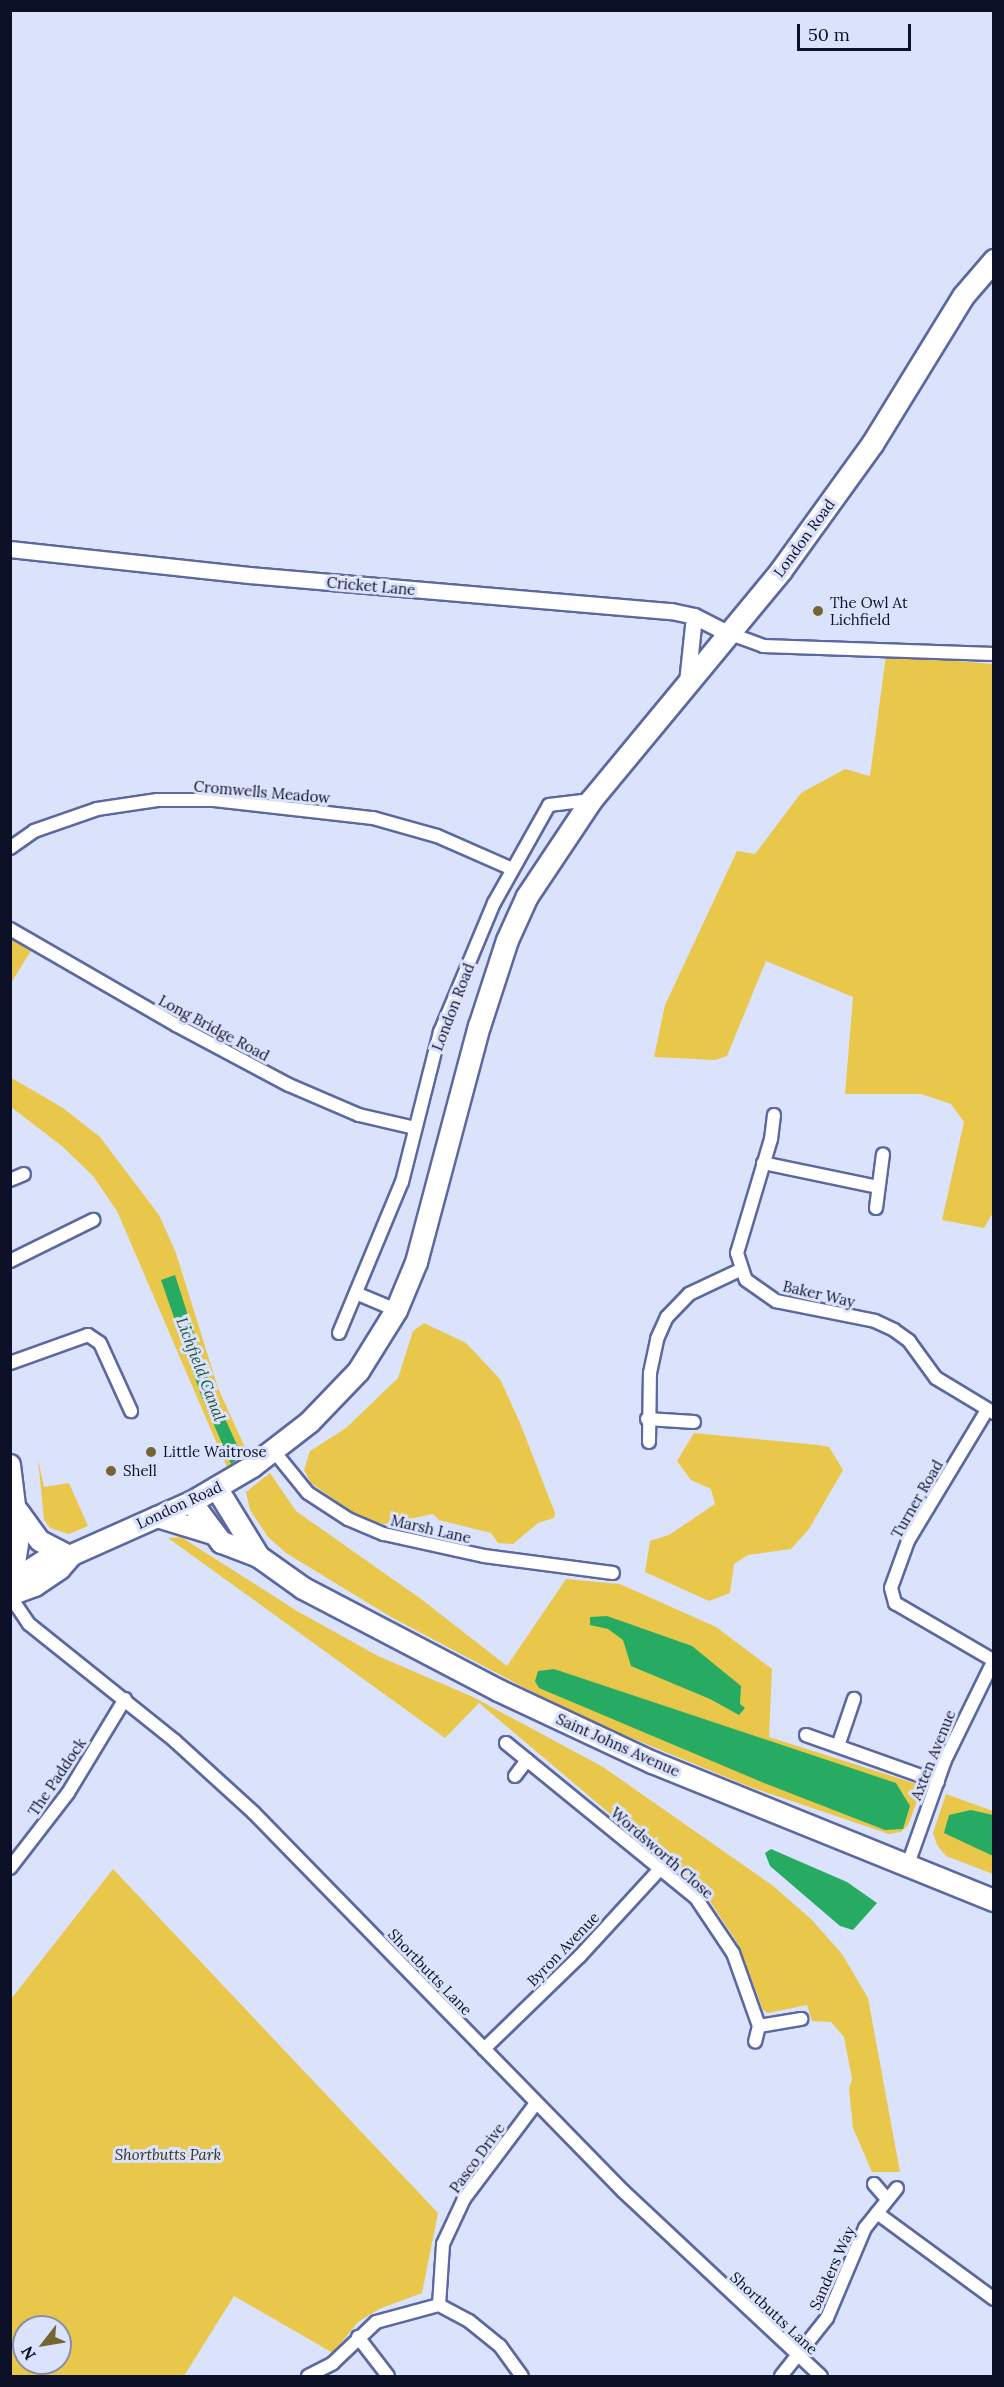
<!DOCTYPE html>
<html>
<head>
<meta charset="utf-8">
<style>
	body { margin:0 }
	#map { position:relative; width:1004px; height:2387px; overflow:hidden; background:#dbe2fb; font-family:Lora,serif }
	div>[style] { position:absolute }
	.green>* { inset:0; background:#e9c74a }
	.water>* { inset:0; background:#27ab63 }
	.roads { filter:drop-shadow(2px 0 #5c68a0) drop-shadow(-2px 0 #5c68a0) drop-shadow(0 2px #5c68a0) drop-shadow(0 -2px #5c68a0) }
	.minor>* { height:12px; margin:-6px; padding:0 6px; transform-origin:6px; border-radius:6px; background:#fff }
	.tertiary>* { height:15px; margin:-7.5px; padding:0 7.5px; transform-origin:7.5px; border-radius:7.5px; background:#fff }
	.primary>* { height:20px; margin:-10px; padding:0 10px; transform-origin:10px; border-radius:10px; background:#fff }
	.trunk>* { height:21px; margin:-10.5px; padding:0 10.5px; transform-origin:10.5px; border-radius:10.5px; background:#fff }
	.dots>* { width:16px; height:16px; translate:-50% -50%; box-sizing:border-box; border:3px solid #dbe2fb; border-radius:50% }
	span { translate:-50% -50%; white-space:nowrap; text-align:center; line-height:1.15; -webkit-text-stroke:6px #dbe2fb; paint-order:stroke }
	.street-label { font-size:15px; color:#0d1127 }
	.poi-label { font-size:15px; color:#0d1127 }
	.left { translate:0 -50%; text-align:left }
	.park-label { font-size:15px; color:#38321c; font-style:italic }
	.water-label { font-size:16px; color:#215133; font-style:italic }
	.frame { position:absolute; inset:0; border:12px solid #0d1127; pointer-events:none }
	.north { position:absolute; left:12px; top:2315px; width:60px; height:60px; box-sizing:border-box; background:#dbe2fb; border:2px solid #898ea6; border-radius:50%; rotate:239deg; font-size:16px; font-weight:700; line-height:24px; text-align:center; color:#0d1127 }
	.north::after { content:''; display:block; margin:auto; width:21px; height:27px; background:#746533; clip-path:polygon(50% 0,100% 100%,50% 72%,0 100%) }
	.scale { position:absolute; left:797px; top:24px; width:114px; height:27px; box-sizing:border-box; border:3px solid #0d1127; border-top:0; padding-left:8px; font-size:18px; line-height:21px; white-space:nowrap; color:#0d1127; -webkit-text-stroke:4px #dbe2fb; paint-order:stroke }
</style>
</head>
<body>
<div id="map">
	<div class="green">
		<i style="clip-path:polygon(886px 655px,993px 664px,994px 1211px,984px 1228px,942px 1220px,964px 1122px,951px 1104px,921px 1094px,845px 1094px,853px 997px,766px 961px,727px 1056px,715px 1060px,654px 1057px,665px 1005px,737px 851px,755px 854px,801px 793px,845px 769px,870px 776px)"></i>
		<i style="clip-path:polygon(10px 936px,32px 949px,11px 983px,10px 983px)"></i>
		<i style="clip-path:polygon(10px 1077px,63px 1108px,100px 1137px,159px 1215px,176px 1253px,218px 1388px,247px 1452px,227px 1467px,117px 1211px,93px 1176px,63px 1147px,11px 1107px)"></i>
		<i style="clip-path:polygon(424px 1323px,466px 1343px,500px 1379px,520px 1423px,555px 1513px,554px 1518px,538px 1523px,513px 1544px,498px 1543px,491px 1533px,439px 1520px,433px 1514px,385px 1524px,363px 1520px,311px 1483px,304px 1470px,310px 1451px,346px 1428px,398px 1378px,413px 1331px)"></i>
		<i style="clip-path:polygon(694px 1433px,818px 1445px,829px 1447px,843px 1470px,809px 1529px,791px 1549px,748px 1555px,734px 1564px,730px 1593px,709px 1601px,645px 1572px,650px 1541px,669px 1535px,715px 1504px,711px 1489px,691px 1480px,677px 1461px)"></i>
		<i style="clip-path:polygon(38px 1459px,44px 1487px,69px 1483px,88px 1526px,69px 1534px,50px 1528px,44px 1520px)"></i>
		<i style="clip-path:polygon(270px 1473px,296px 1511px,421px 1599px,507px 1666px,566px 1579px,620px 1584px,716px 1627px,772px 1669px,769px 1737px,923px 1786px,908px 1825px,901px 1832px,889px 1834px,750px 1787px,576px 1715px,391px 1617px,286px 1553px,268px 1537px,250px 1510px,246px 1492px)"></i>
		<i style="clip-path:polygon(181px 1537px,297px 1611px,378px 1656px,473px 1697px,603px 1767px,772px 1885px,811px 1919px,842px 1954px,868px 1998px,900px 2172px,872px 2172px,853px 2128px,849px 2089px,852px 2079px,844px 2037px,831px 2022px,812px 2021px,807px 2005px,768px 2013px,763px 2010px,738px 1944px,706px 1895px,479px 1703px,445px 1738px,168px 1538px)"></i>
		<i style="clip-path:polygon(946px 1794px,993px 1811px,993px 1874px,946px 1856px,937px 1845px,933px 1833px)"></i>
		<i style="clip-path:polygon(evenodd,113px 1869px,438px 2213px,422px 2293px,379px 2309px,358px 2322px,333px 2353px,234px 2296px,184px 2376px,11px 2376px,11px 1999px,113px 1869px,24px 2327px,60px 2327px,60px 2363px,24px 2363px,24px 2327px)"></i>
	</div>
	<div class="water">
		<i style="clip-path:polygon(175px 1275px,212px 1390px,242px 1456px,231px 1464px,201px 1395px,161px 1280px)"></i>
		<i style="clip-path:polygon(607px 1616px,692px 1646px,741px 1686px,740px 1704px,745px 1708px,739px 1715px,710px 1699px,631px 1666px,623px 1640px,608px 1629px,590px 1625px,590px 1617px)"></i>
		<i style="clip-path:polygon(554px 1669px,896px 1783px,910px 1806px,903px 1829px,885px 1830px,764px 1783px,539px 1688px,535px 1681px,538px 1671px)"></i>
		<i style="clip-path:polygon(971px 1810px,993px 1815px,993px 1856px,944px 1833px,949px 1815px)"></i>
		<i style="clip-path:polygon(771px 1849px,847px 1882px,877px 1903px,853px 1930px,840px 1926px,770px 1866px,765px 1853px)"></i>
	</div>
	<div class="roads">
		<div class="minor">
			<i style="left:728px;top:633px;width:37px;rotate:20deg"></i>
			<i style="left:763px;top:646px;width:231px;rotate:2deg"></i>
			<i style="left:10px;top:848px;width:29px;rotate:-35deg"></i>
			<i style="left:34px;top:831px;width:67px;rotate:-19.2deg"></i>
			<i style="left:97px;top:809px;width:61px;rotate:-8.5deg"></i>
			<i style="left:157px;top:800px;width:57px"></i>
			<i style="left:214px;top:800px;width:160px;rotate:6.5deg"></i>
			<i style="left:373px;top:818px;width:66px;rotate:15.7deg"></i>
			<i style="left:437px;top:836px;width:80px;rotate:23.7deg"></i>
			<i style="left:10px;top:929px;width:192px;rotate:30deg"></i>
			<i style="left:176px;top:1025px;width:128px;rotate:28deg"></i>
			<i style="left:289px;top:1085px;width:76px;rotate:23.2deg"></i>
			<i style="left:359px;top:1115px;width:57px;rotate:13.1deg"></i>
			<i style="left:774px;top:1115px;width:24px;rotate:97deg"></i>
			<i style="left:771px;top:1139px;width:119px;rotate:106.6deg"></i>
			<i style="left:737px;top:1253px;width:28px;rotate:72deg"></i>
			<i style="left:746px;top:1280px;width:37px;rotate:35deg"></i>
			<i style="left:776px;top:1301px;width:101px;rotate:11.4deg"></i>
			<i style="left:875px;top:1321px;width:21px;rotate:25deg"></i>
			<i style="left:894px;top:1330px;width:19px;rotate:36deg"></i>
			<i style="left:909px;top:1341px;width:46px;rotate:53.9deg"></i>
			<i style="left:936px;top:1378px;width:68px;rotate:31.1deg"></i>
			<i style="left:763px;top:1163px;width:117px;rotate:11.8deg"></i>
			<i style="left:10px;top:1180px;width:15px;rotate:-23deg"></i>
			<i style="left:876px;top:1208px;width:54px;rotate:-82.6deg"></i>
			<i style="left:10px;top:1261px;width:93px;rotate:-26.3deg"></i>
			<i style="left:358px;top:1294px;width:41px;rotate:22.8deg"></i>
			<i style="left:339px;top:1333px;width:164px;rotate:-67.4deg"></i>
			<i style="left:402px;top:1182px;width:155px;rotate:-75.8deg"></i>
			<i style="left:440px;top:1032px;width:140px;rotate:-67.3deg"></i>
			<i style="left:494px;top:903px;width:112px;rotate:-60.7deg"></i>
			<i style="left:549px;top:805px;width:42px;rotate:-6.8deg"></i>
			<i style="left:10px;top:1363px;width:83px;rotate:-19.7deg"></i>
			<i style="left:88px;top:1335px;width:14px;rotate:34deg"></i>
			<i style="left:100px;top:1343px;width:75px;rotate:65.5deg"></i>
			<i style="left:987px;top:1410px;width:153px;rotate:121.1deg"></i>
			<i style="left:908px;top:1541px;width:50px;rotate:109.9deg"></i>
			<i style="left:891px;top:1588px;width:16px;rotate:75deg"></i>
			<i style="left:895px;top:1603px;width:113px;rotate:30.2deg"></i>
			<i style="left:647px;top:1419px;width:47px;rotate:3.7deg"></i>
			<i style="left:649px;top:1442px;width:69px;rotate:-89.2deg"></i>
			<i style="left:650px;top:1373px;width:35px;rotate:-78deg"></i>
			<i style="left:657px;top:1339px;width:24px;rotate:-66deg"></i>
			<i style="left:667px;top:1317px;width:32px;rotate:-46deg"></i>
			<i style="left:689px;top:1294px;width:56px;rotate:-25.2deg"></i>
			<i style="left:273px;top:1450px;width:55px;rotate:50.9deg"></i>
			<i style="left:308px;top:1493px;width:48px;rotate:33deg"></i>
			<i style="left:348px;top:1519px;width:39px;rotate:23deg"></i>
			<i style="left:384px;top:1534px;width:102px;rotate:12.4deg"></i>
			<i style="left:484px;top:1556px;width:130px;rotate:7.5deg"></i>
			<i style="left:10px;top:1596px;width:34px;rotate:56deg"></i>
			<i style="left:29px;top:1624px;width:187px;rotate:38.7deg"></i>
			<i style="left:175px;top:1741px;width:105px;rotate:42.3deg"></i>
			<i style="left:253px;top:1812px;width:530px;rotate:45.69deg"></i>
			<i style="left:623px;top:2191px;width:271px;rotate:43.1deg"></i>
			<i style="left:806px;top:1735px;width:140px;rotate:19.6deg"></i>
			<i style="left:506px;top:1743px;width:245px;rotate:39.2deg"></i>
			<i style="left:696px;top:1898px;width:66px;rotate:56.1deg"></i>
			<i style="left:733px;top:1953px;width:77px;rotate:70.4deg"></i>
			<i style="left:759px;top:2026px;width:16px;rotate:104deg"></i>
			<i style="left:838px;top:1746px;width:50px;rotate:-71.2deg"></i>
			<i style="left:515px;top:1776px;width:20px;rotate:-53deg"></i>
			<i style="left:908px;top:1864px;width:110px;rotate:-70.4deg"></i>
			<i style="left:945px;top:1760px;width:111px;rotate:-63.9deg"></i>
			<i style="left:10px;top:1868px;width:95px;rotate:-52.3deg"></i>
			<i style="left:68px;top:1793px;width:110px;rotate:-58.8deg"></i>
			<i style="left:759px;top:2026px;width:43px;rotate:-9.5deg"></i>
			<i style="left:484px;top:2049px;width:134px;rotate:-44.1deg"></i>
			<i style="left:580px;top:1956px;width:120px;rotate:-47.4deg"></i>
			<i style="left:874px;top:2184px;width:20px;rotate:49deg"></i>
			<i style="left:877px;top:2213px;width:145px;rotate:36.3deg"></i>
			<i style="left:439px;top:2305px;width:61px;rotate:-86.2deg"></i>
			<i style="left:443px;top:2244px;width:50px;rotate:-65deg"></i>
			<i style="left:464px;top:2199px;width:120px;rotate:-53.1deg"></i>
			<i style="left:358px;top:2337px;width:49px;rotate:52.4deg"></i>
			<i style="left:308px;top:2376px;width:28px;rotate:-27deg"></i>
			<i style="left:333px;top:2363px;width:59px;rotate:-43.6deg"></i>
			<i style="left:376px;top:2322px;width:65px;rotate:-15.1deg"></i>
			<i style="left:439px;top:2305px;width:34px;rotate:28deg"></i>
			<i style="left:469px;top:2321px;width:40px;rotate:39deg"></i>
			<i style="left:500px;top:2346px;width:37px;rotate:54deg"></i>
			<i style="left:781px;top:2376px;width:74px;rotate:-51.6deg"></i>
			<i style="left:827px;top:2318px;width:98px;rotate:-67.1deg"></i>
			<i style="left:865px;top:2228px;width:51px;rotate:-51.3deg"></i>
		</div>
		<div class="tertiary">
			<i style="left:10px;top:549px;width:240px;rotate:6.2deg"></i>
			<i style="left:249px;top:575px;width:424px;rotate:4.9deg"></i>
			<i style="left:671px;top:611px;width:24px;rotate:12deg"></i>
			<i style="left:694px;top:616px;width:38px;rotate:27deg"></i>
			<i style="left:687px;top:682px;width:66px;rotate:-83.9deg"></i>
		</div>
		<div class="primary">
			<i style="left:10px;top:1465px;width:74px;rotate:83deg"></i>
			<i style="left:19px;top:1538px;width:51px;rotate:99.1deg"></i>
			<i style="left:18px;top:1511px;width:37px;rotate:54deg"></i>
			<i style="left:40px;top:1541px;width:31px;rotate:27deg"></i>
			<i style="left:157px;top:1517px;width:59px;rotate:16.9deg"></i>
			<i style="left:10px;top:1594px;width:26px;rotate:-54deg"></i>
			<i style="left:25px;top:1573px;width:27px;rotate:-33deg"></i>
			<i style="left:48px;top:1558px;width:24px;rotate:-7deg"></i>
			<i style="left:72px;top:1555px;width:130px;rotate:-24deg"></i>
			<i style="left:10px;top:1595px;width:27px;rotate:-20deg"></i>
			<i style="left:35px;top:1586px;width:30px;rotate:-34deg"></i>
			<i style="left:60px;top:1569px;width:18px;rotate:-49deg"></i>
		</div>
		<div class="trunk">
			<i style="left:217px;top:1489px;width:79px;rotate:58.5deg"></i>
			<i style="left:258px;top:1556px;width:55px;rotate:35.4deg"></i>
			<i style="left:303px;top:1588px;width:220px;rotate:27.6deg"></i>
			<i style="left:498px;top:1690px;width:170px;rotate:25.1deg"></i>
			<i style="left:652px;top:1762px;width:369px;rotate:22deg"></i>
			<i style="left:258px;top:1556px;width:40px;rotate:-159deg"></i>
			<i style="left:221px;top:1542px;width:50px;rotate:-126.9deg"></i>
			<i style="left:191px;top:1502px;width:71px;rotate:-30.5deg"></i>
			<i style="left:252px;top:1466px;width:72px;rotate:-37.7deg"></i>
			<i style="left:309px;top:1422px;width:71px;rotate:-46.1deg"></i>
			<i style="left:358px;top:1371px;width:72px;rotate:-58.1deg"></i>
			<i style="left:396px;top:1310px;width:52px;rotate:-67.4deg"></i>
			<i style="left:416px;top:1262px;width:244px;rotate:-75.1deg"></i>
			<i style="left:479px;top:1026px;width:90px;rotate:-72deg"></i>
			<i style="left:507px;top:940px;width:48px;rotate:-65.6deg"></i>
			<i style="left:527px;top:896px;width:115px;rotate:-56.3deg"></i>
			<i style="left:591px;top:800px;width:298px;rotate:-50.4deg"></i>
			<i style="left:781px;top:570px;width:155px;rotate:-54.2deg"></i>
			<i style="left:872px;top:444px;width:174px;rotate:-58.4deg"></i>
			<i style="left:963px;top:296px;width:48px;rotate:-49.3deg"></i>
		</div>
	</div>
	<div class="dots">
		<i style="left:818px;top:611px;background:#746533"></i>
		<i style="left:151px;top:1452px;background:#746533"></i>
		<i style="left:111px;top:1471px;background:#746533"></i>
	</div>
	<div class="street-label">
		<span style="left:804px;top:538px;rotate:-54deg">London Road</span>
		<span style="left:371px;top:586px;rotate:5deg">Cricket Lane</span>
		<span style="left:262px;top:792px;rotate:5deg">Cromwells Meadow</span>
		<span style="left:453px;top:1007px;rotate:-69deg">London Road</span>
		<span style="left:214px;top:1028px;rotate:28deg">Long Bridge Road</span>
		<span style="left:819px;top:1294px;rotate:13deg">Baker Way</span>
		<span style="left:917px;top:1499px;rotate:-60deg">Turner Road</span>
		<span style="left:179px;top:1505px;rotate:-25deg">London Road</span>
		<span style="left:431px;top:1529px;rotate:13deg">Marsh Lane</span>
		<span style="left:618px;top:1745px;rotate:24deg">Saint Johns Avenue</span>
		<span style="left:933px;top:1755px;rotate:-68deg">Axten Avenue</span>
		<span style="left:57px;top:1777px;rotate:-56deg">The Paddock</span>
		<span style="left:662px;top:1853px;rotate:41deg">Wordsworth Close</span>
		<span style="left:563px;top:1949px;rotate:-46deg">Byron Avenue</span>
		<span style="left:430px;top:1972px;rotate:46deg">Shortbutts Lane</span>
		<span style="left:477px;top:2158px;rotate:-54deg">Pasco Drive</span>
		<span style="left:832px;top:2268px;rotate:-66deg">Sanders Way</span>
		<span style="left:774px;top:2313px;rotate:43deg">Shortbutts Lane</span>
	</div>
	<div class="poi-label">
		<span class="left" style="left:830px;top:611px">The Owl At<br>Lichfield</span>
		<span class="left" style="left:163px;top:1452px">Little Waitrose</span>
		<span class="left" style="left:123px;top:1471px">Shell</span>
	</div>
	<div class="park-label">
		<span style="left:168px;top:2155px">Shortbutts Park</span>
	</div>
	<div class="water-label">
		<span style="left:201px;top:1369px;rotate:69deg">Lichfield Canal</span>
	</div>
	<div class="frame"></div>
	<div class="north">N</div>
	<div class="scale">50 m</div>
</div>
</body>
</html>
